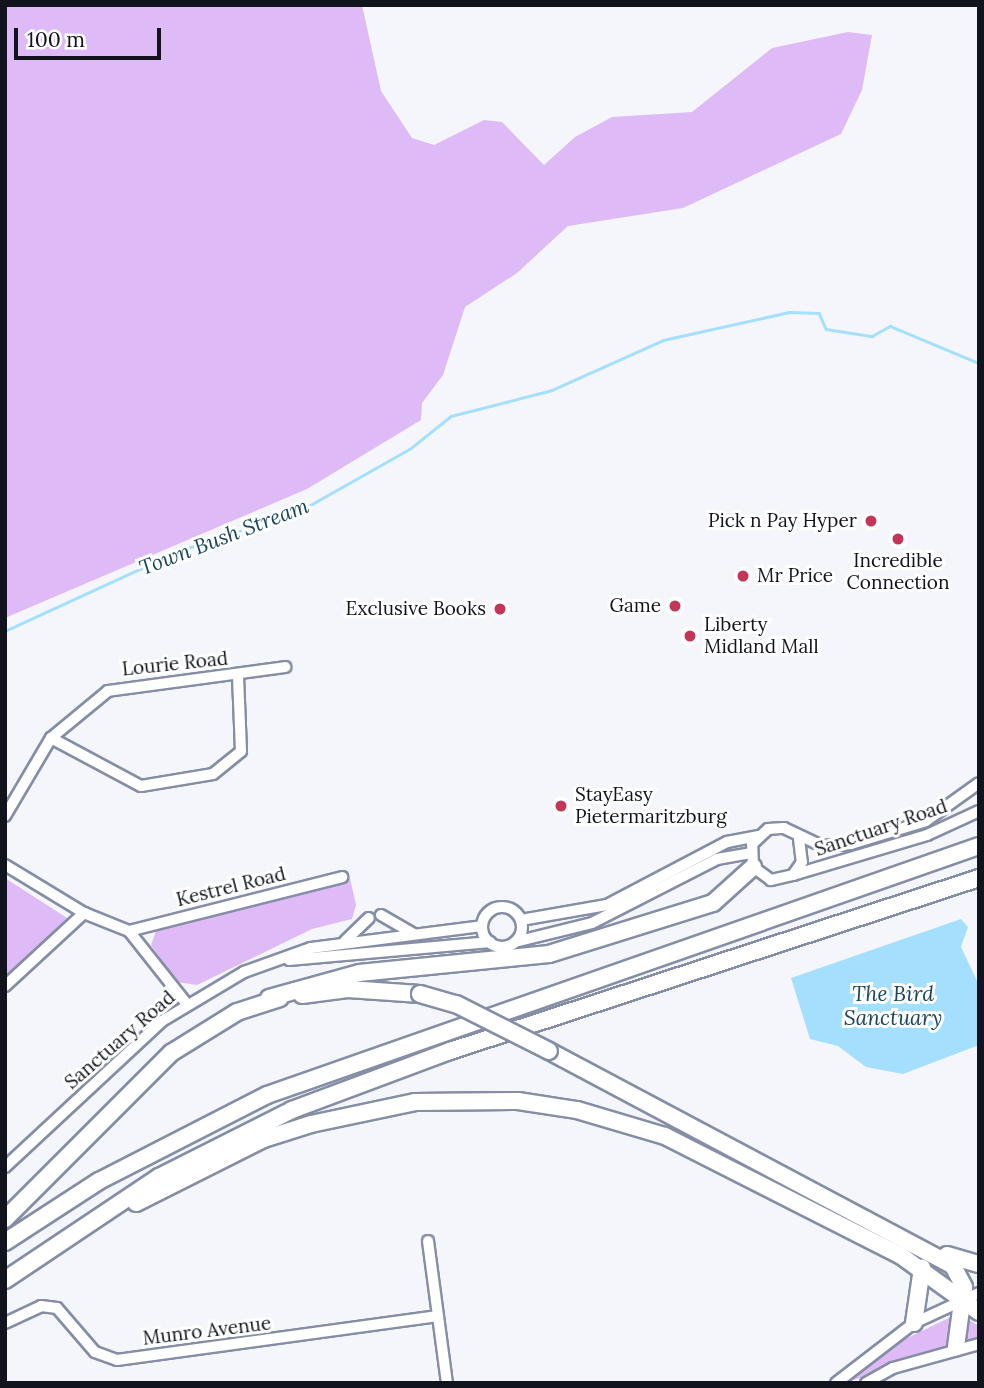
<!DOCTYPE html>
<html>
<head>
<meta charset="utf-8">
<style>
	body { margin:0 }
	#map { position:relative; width:984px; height:1388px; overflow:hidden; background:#f4f6fb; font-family:Lora,serif }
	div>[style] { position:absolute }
	.green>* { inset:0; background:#debbf6 }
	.water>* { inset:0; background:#a4e0fd }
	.stream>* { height:2.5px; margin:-1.25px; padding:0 1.25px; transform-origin:1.25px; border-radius:1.25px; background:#a4e0fd }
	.roads { filter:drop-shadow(2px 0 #858ea5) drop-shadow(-2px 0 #858ea5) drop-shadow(0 2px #858ea5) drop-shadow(0 -2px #858ea5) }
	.minor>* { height:10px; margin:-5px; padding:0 5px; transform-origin:5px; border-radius:5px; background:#fff }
	.minor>.ring { margin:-5px; padding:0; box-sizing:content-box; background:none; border:10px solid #fff; border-radius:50% }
	.highway>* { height:16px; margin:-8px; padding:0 8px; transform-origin:8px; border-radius:8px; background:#fff }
	.bridges { filter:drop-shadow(2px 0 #858ea5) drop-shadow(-2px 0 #858ea5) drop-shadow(0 2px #858ea5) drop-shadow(0 -2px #858ea5) }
	.highway-bridge>* { height:16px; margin:-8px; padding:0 8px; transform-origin:8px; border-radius:8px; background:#fff }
	.dots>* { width:19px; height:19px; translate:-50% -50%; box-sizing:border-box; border:4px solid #fff; border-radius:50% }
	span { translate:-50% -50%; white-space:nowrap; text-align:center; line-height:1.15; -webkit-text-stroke:6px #fff; paint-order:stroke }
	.poi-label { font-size:19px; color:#11141c }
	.right { translate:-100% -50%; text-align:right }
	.left { translate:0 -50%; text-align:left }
	.street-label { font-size:19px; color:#11141c }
	.water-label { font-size:21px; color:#18475b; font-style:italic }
	.frame { position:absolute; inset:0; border:7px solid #11141c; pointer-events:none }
	.scale { position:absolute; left:14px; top:28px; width:147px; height:32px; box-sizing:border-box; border:4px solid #11141c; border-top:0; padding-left:9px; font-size:21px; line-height:24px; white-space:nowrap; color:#11141c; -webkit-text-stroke:5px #fff; paint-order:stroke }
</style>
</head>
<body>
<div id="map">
	<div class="green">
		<i style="clip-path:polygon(5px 5px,362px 5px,381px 91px,412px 138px,434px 145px,484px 120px,502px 122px,544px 165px,575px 137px,612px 117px,692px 112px,772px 48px,848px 32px,872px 35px,862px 90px,841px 134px,683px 208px,568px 226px,517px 273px,465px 307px,443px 375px,422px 403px,421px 420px,307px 489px,5px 618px)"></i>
		<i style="clip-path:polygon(349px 874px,356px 905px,352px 919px,312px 929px,197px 985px,177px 982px,151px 945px,157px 928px)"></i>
		<i style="clip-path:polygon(5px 878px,67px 918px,5px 984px)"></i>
		<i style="clip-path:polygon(955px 1315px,948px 1347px,845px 1383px,905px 1339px)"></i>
		<i style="clip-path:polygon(966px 1318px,979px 1326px,979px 1342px,965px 1343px)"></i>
	</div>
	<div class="water">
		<i style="clip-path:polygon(961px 919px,968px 927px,961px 947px,979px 985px,979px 1045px,903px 1074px,866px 1067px,838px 1046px,810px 1039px,791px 978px)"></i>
	</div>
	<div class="stream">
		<i style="left:5px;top:631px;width:194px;rotate:-24.7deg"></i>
		<i style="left:181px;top:550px;width:123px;rotate:-18deg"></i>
		<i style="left:298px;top:512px;width:130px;rotate:-29.5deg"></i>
		<i style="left:411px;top:448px;width:51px;rotate:-38.7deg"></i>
		<i style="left:451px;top:416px;width:104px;rotate:-14.4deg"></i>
		<i style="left:552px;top:390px;width:122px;rotate:-24.2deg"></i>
		<i style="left:663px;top:340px;width:129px;rotate:-12.5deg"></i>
		<i style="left:789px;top:312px;width:30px;rotate:2deg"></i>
		<i style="left:819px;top:313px;width:17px;rotate:66deg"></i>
		<i style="left:826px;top:329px;width:47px;rotate:8.7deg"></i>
		<i style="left:872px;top:336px;width:21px;rotate:-29deg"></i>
		<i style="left:890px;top:326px;width:96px;rotate:22.6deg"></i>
	</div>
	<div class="roads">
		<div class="minor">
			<i style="left:51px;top:738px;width:102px;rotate:28.1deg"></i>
			<i style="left:141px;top:786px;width:73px;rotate:-9.5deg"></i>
			<i style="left:213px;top:774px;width:36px;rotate:-39deg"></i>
			<i style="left:241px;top:751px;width:76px;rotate:-92.3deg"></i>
			<i style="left:5px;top:816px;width:91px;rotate:-59.5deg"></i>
			<i style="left:51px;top:738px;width:74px;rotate:-39.5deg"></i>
			<i style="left:108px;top:691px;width:179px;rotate:-7.7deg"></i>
			<i style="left:799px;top:839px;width:23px;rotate:83deg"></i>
			<i style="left:802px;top:862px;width:16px;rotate:125deg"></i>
			<i style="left:793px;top:875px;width:23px;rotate:167deg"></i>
			<i style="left:771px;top:880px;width:22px;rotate:-144deg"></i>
			<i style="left:753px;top:867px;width:23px;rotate:-92deg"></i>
			<i style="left:752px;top:844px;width:22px;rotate:-43deg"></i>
			<i style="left:768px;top:829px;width:16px;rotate:-4deg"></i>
			<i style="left:784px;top:828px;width:42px;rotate:25.3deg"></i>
			<i style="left:822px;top:846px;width:29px;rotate:-4deg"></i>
			<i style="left:851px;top:844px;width:78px;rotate:-17deg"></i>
			<i style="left:926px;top:821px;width:65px;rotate:-35.6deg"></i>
			<i style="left:5px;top:865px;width:92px;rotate:31.3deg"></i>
			<i style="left:84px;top:913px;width:48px;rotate:21.8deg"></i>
			<i style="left:129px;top:931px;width:92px;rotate:51.6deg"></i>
			<i style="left:793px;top:875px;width:140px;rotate:-16.6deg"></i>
			<i style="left:927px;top:835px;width:57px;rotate:-24.8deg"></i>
			<i class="ring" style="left:482px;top:907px;width:30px;height:30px"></i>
			<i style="left:381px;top:915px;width:38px;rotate:30deg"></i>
			<i style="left:521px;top:920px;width:87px;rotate:-9.9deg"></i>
			<i style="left:607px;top:905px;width:136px;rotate:-27.7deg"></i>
			<i style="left:727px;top:842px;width:31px;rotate:-11deg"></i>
			<i style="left:129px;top:931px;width:220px;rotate:-14.2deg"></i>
			<i style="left:345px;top:941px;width:33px;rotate:-44deg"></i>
			<i style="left:515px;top:942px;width:79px;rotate:-13.9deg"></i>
			<i style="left:592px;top:923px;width:140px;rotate:-27.1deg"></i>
			<i style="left:717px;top:859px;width:34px;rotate:-10deg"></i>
			<i style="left:289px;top:960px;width:202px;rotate:-5.1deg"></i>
			<i style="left:5px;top:986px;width:108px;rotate:-42.7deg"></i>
			<i style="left:5px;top:1167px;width:214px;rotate:-42.9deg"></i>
			<i style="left:162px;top:1021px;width:96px;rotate:-30.9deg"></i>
			<i style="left:244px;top:972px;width:71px;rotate:-19.7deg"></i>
			<i style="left:311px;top:948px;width:172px;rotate:-7.3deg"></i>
			<i style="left:428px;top:1241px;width:143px;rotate:82.4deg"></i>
			<i style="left:5px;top:1323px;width:40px;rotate:-25deg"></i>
			<i style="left:41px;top:1306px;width:16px;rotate:7deg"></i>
			<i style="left:57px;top:1308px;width:58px;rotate:49.2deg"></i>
			<i style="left:95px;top:1352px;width:23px;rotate:20deg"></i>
			<i style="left:117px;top:1360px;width:324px;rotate:-7.8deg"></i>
			<i style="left:836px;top:1383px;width:98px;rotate:-37.6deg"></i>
			<i style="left:914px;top:1323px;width:72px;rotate:-24.8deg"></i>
			<i style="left:866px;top:1383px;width:31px;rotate:-29deg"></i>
			<i style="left:893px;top:1368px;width:89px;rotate:-15.6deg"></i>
		</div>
		<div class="highway">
			<i style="left:302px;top:995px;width:46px;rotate:-7.4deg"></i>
			<i style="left:348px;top:989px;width:72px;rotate:4deg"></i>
			<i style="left:269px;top:998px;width:93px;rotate:-15.5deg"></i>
			<i style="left:359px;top:973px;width:191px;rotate:-5.7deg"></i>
			<i style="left:549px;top:954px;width:172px;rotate:-17.3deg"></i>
			<i style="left:713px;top:903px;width:54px;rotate:-42deg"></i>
			<i style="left:549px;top:1051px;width:458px;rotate:28deg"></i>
			<i style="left:953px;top:1266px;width:24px;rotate:62deg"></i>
			<i style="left:964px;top:1287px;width:61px;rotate:97.6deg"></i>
			<i style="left:136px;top:1203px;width:143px;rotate:-26.6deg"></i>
			<i style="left:264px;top:1139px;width:49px;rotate:-17.7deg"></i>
			<i style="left:311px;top:1124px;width:106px;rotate:-11.9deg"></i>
			<i style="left:415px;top:1102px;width:103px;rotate:-0.6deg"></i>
			<i style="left:518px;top:1101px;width:60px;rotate:8.7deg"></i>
			<i style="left:577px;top:1110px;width:92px;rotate:16.5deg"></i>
			<i style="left:665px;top:1136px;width:263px;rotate:26.9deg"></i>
			<i style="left:900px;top:1255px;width:97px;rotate:35.8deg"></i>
			<i style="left:5px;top:1219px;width:235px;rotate:-45deg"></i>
			<i style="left:171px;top:1053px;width:78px;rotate:-31.8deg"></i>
			<i style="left:237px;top:1012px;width:45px;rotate:-18deg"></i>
			<i style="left:5px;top:1242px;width:112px;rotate:-33deg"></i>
			<i style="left:99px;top:1181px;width:189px;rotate:-27.1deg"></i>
			<i style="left:267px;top:1095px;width:754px;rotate:-19.28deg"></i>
			<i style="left:947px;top:1255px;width:33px;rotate:16deg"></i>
			<i style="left:5px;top:1280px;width:185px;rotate:-33.8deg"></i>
			<i style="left:159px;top:1177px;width:149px;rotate:-26.7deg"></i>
			<i style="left:292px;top:1110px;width:169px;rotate:-20.5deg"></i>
			<i style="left:450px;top:1051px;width:557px;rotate:-18.11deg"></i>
			<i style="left:914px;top:1323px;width:56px;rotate:-81.7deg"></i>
		</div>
	</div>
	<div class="bridges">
		<div class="highway-bridge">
			<i style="left:420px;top:994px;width:37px;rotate:16deg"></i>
			<i style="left:456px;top:1004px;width:104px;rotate:26.8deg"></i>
		</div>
	</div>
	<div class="dots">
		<i style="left:871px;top:521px;background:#c53556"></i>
		<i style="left:898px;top:539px;background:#c53556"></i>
		<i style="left:743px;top:576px;background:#c53556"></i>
		<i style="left:675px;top:606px;background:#c53556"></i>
		<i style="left:500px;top:609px;background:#c53556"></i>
		<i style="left:690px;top:636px;background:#c53556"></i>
		<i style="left:561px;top:806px;background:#c53556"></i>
	</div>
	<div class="poi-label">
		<span class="right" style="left:857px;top:521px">Pick n Pay Hyper</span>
		<span style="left:898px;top:572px">Incredible<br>Connection</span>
		<span class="left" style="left:757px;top:576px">Mr Price</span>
		<span class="right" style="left:661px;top:606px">Game</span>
		<span class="right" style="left:486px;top:609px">Exclusive Books</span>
		<span class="left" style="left:704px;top:636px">Liberty<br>Midland Mall</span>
		<span class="left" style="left:575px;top:806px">StayEasy<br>Pietermaritzburg</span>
	</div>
	<div class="street-label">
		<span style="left:175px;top:664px;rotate:-6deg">Lourie Road</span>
		<span style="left:881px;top:828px;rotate:-19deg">Sanctuary Road</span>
		<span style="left:231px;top:887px;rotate:-14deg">Kestrel Road</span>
		<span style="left:120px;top:1040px;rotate:-41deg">Sanctuary Road</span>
		<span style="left:207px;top:1331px;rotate:-7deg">Munro Avenue</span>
	</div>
	<div class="water-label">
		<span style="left:224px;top:537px;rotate:-21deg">Town Bush Stream</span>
		<span style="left:893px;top:1006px">The Bird<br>Sanctuary</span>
	</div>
	<div class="frame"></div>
	<div class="scale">100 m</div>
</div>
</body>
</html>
